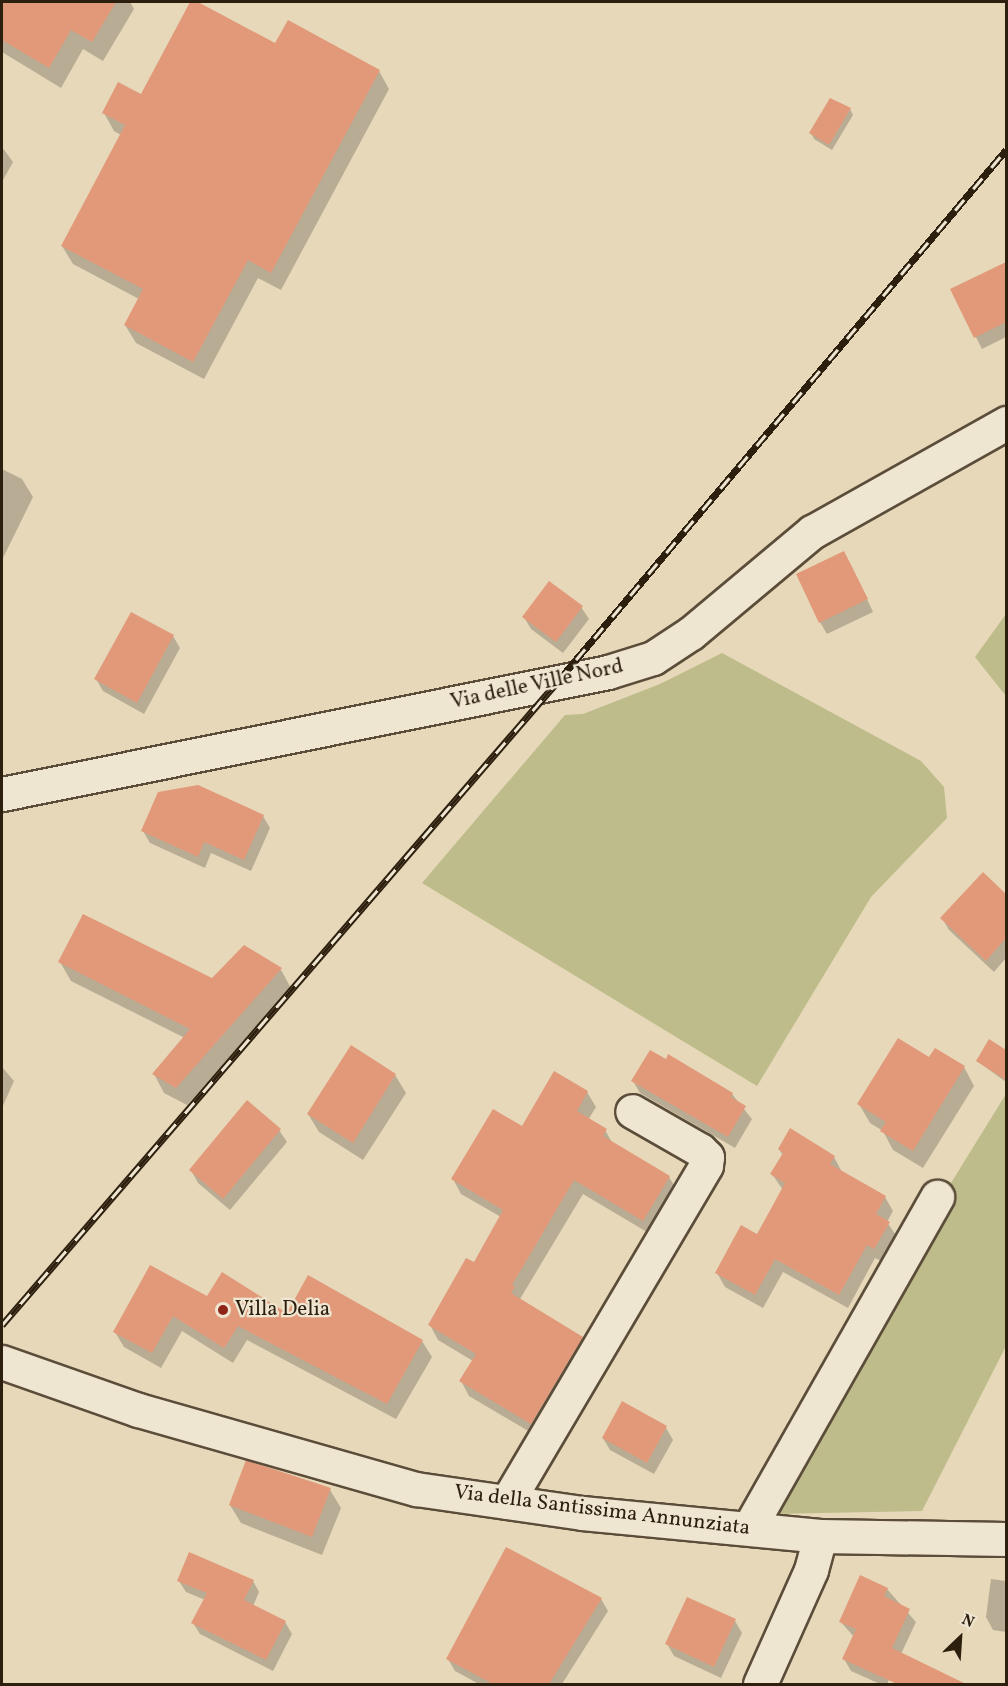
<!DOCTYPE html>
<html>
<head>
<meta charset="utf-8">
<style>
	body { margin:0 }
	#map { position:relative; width:1008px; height:1686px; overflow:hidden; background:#e6d8b9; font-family:Vollkorn,serif }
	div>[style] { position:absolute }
	.green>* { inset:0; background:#bdbc8a }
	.shadow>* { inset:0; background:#0003 }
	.building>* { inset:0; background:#e1997a }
	.roads { filter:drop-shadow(2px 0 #5b4d39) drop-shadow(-2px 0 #5b4d39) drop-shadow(0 2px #5b4d39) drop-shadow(0 -2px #5b4d39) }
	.minor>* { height:33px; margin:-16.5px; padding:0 16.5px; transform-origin:16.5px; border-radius:16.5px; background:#efe6d2 }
	.tertiary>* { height:33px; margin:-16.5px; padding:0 16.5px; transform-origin:16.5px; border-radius:16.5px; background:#efe6d2 }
	.rail>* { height:7px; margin-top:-3.5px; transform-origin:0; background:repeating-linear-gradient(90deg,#efe6d2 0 14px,#2d1f0e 0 28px); box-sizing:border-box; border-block:2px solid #2d1f0e }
	.dots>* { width:16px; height:16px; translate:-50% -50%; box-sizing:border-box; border:3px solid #efe6d2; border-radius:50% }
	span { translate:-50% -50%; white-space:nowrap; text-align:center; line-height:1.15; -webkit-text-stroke:4.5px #efe6d2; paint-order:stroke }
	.street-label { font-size:21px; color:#2d1f0e }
	.poi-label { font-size:21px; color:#2d1f0e }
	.left { translate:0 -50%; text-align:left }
	.frame { position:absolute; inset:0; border:3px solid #2d1f0e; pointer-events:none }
	.north { position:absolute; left:930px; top:1608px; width:60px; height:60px; -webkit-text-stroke:4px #efe6d2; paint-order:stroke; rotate:25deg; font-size:16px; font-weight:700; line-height:24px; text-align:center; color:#2d1f0e }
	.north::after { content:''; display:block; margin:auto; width:21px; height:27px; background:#2d1f0e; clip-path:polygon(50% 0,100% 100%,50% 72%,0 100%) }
</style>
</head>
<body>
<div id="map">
	<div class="green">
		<i style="clip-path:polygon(1006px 614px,1006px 696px,975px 657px)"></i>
		<i style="clip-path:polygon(722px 653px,921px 761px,944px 787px,947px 818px,871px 897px,757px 1086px,422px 883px,565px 715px,583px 714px,660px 684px)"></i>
		<i style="clip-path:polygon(1006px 1094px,1006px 1346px,922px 1511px,771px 1514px,951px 1183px)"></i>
	</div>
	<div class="shadow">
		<i style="clip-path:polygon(2px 2px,130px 2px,134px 9px,103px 61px,83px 49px,61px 88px,2px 52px)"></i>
		<i style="clip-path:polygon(192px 2px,276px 45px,379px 71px,389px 89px,281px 290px,258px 278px,204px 379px,136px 343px,125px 325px,139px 299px,73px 264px,62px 246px,121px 135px,114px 131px,104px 113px,142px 96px)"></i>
		<i style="clip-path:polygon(850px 109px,853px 115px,832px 150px,814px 139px,811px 133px)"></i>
		<i style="clip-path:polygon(2px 147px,13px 162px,2px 182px)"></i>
		<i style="clip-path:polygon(1006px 264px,1006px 337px,982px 349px,952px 290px)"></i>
		<i style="clip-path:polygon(2px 469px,22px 479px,33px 497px,2px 560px)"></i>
		<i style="clip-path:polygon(851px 565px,873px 612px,827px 634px,820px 622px)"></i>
		<i style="clip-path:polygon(581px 607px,589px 619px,563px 653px,531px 629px,524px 617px)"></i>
		<i style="clip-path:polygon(173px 636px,180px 648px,144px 714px,103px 691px,96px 679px)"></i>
		<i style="clip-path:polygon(263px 816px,270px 828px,251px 871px,211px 853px,205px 868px,150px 843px,143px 831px)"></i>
		<i style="clip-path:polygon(983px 874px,1006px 896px,1006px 958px,994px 972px,949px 930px,942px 918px)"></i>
		<i style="clip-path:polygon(244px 947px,281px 970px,291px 988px,187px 1105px,164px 1093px,154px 1074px,185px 1038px,71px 981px,60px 962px,212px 980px)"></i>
		<i style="clip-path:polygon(990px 1041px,1006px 1052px,1006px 1082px,977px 1061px)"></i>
		<i style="clip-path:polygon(930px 1059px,964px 1067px,974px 1086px,923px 1168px,893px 1150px,883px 1131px,870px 1123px,859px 1104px)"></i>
		<i style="clip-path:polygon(2px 1067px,14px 1081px,2px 1108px)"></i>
		<i style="clip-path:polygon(555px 1073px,587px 1092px,596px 1107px,588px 1120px,605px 1130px,613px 1144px,669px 1177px,678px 1192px,652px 1235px,583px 1194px,520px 1299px,582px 1338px,590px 1352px,540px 1438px,469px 1396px,461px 1381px,473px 1361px,438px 1340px,430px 1325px,475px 1264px,501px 1217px,461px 1194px,453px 1179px,522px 1128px)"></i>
		<i style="clip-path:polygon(395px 1075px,406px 1093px,363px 1160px,319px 1132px,308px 1114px)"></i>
		<i style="clip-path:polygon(633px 1081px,732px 1094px,752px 1119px,735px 1148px,640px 1093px)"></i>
		<i style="clip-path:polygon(279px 1130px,287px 1142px,230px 1210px,198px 1183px,191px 1170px)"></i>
		<i style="clip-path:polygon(779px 1149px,834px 1157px,842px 1172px,885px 1197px,893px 1211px,887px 1222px,897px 1237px,883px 1262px,875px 1258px,848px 1308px,783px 1272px,763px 1308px,725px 1287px,717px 1273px,758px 1236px,783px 1190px,772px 1174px,783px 1156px)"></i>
		<i style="clip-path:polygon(207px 1298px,422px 1341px,432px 1357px,396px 1419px,247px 1340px,233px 1363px,182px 1331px,161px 1368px,124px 1347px,115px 1332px)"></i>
		<i style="clip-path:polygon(622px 1403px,666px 1428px,673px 1440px,654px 1474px,610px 1450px,603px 1438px)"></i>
		<i style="clip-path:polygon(330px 1490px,341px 1508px,322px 1555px,241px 1523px,230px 1505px)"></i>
		<i style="clip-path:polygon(991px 1579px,1006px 1581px,1006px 1632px,993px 1630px,986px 1617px)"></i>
		<i style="clip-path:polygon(179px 1581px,253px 1581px,259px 1592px,253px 1606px,285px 1622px,292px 1634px,273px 1671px,200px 1634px,193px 1623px,205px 1600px,186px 1592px)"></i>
		<i style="clip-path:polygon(887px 1589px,916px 1622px,887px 1684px,880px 1684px,851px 1671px,844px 1659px,854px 1637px,840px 1621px)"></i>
		<i style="clip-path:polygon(601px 1599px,608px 1611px,562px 1684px,479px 1684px,455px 1671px,448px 1659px)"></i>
		<i style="clip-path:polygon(735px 1621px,742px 1633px,721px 1678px,674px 1656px,667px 1644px)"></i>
	</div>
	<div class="building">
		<i style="clip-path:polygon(2px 2px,116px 2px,92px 42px,71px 30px,49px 68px,2px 40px)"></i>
		<i style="clip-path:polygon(190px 2px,198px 2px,275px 43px,288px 20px,380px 70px,271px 273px,248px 260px,193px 362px,124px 325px,143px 289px,61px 246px,125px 125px,102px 113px,118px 82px,141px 94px)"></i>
		<i style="clip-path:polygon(830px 98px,851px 108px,829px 145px,809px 133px)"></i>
		<i style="clip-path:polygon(1006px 262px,1006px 322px,974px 338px,950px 289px)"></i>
		<i style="clip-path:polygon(844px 551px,868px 599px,819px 623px,796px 574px)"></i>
		<i style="clip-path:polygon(549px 581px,583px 606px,556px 642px,522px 617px)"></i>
		<i style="clip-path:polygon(131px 612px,174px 635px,137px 703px,94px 679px)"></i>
		<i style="clip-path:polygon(198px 785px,264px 815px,244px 860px,204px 842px,198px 857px,141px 831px,158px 792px)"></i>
		<i style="clip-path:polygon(983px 872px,1006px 894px,1006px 938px,986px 961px,940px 918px)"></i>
		<i style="clip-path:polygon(83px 914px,212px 978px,244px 945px,282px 968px,176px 1088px,152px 1074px,190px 1029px,58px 962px)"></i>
		<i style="clip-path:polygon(898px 1038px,929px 1057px,935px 1048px,965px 1066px,913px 1151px,880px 1131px,886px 1122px,857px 1104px)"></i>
		<i style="clip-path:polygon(989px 1039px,1006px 1050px,1006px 1080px,976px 1061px)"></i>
		<i style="clip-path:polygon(351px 1045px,396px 1074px,353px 1143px,307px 1114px)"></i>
		<i style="clip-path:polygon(650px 1050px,666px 1059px,668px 1054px,733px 1093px,731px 1097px,746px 1106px,728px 1137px,631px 1081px)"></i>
		<i style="clip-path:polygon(554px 1071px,588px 1091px,577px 1111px,607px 1129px,603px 1136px,670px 1176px,643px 1221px,574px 1180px,512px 1285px,515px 1287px,511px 1293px,583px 1337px,531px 1424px,459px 1381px,476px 1354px,428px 1325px,466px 1258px,474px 1262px,503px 1210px,451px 1179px,493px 1109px,522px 1126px)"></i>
		<i style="clip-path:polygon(247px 1100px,281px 1129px,223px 1199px,189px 1170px)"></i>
		<i style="clip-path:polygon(790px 1128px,835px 1156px,830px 1164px,886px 1196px,876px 1214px,890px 1222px,874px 1249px,867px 1245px,839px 1295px,775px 1259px,755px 1295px,715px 1273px,741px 1225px,757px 1234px,785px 1183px,770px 1174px,783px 1153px,778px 1149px)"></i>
		<i style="clip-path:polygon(150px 1265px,207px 1296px,222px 1272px,287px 1313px,308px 1275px,423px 1340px,387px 1404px,238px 1326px,224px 1348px,173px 1316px,152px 1353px,113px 1332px)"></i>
		<i style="clip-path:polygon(622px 1401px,667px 1426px,647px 1463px,602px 1438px)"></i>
		<i style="clip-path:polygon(246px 1460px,331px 1488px,312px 1537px,229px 1505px)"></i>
		<i style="clip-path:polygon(506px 1547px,602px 1598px,549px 1684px,493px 1684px,446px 1659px)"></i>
		<i style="clip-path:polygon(189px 1552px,254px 1580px,244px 1600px,286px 1621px,266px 1660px,191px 1623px,207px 1593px,177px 1581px)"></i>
		<i style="clip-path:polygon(860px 1575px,888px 1588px,884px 1596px,910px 1609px,892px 1648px,966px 1684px,897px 1684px,842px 1659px,856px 1629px,839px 1622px)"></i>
		<i style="clip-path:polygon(687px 1597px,736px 1619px,714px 1667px,665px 1644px)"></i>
	</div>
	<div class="roads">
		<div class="minor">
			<i style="left:507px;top:1502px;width:391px;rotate:-59.4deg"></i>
			<i style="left:706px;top:1165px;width:8px;rotate:-83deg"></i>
			<i style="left:707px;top:1157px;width:10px;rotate:-135deg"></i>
			<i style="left:700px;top:1150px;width:78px;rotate:-150.2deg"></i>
			<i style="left:749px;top:1528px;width:381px;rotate:-60.4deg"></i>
		</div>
		<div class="tertiary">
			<i style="left:2px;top:794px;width:618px;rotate:-11.38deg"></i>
			<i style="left:608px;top:672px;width:47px;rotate:-17.3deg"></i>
			<i style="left:653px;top:658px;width:45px;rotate:-33.3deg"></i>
			<i style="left:691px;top:633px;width:158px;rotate:-39.9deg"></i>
			<i style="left:812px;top:532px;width:223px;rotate:-29.3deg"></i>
			<i style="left:2px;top:1362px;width:144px;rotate:19.4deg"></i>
			<i style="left:138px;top:1410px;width:289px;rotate:15.9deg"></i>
			<i style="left:416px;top:1489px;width:168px;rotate:8.2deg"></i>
			<i style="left:582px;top:1513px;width:239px;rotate:5.5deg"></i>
			<i style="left:820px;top:1536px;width:186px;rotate:0.9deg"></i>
			<i style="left:760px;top:1684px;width:125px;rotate:-65.9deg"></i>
			<i style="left:811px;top:1570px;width:35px;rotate:-75deg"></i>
		</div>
	</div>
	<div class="rail">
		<i style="left:2px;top:1325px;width:851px;rotate:-49.19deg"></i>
		<i style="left:558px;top:681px;width:695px;rotate:-49.85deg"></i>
	</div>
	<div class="dots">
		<i style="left:223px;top:1310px;background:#8f2418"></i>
	</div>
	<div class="street-label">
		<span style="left:537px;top:685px;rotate:-12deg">Via delle Ville Nord</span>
		<span style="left:602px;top:1511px;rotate:7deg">Via della Santissima Annunziata</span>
	</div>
	<div class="poi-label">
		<span class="left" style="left:235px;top:1310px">Villa Delia</span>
	</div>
	<div class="frame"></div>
	<div class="north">N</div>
</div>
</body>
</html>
